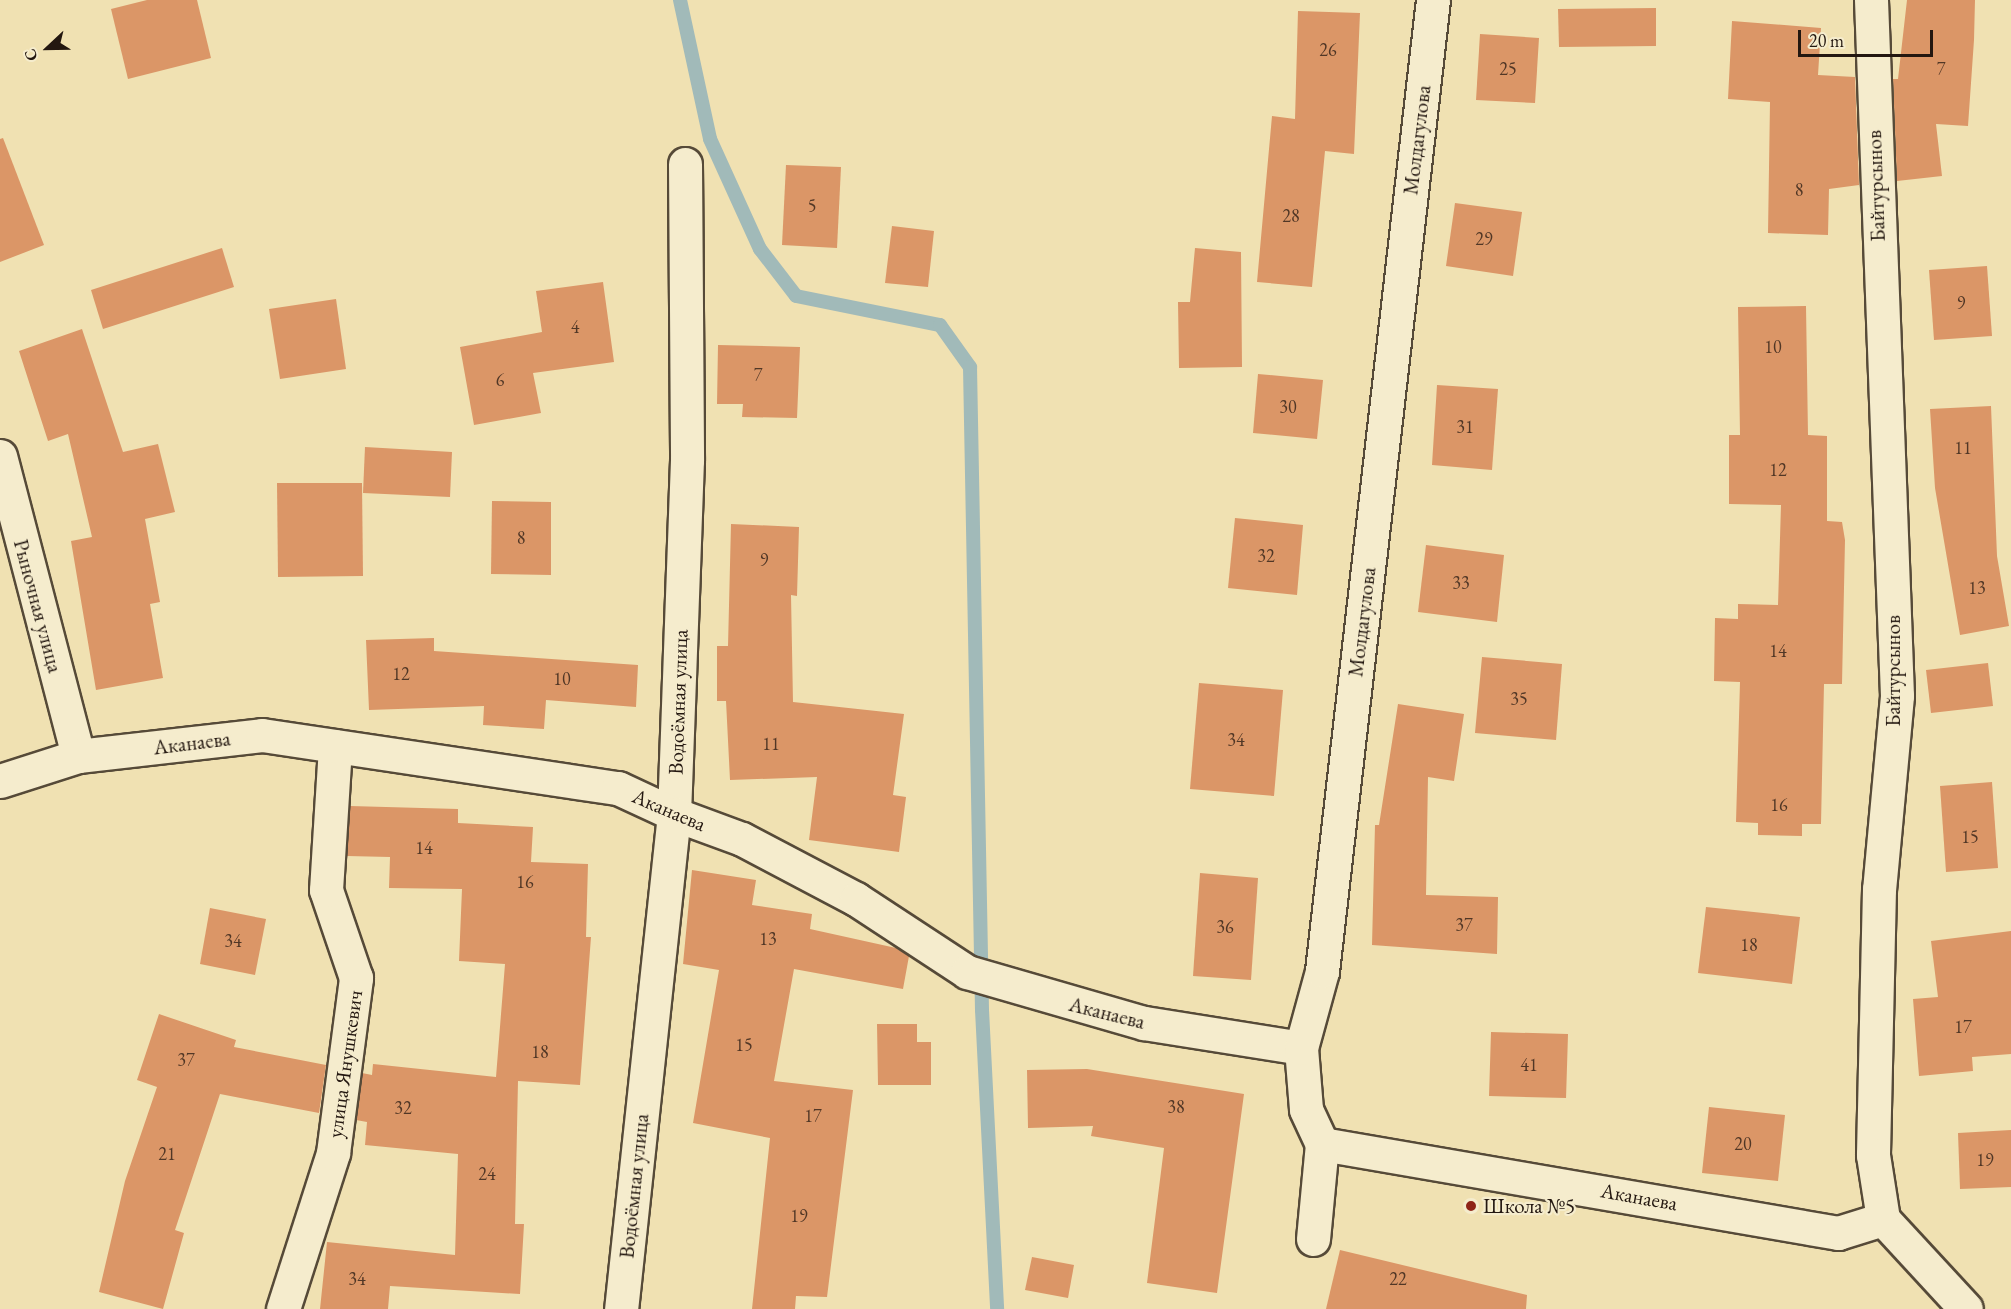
<!DOCTYPE html>
<html>
<head>
<meta charset="utf-8">
<style>
	body { margin:0 }
	#map { position:relative; width:2011px; height:1309px; overflow:hidden; background:#f0e1b2; font-family:"EB Garamond",serif }
	div>[style] { position:absolute }
	.stream>* { height:14px; margin:-7px; padding:0 7px; transform-origin:7px; border-radius:7px; background:#a1bab9 }
	.building>* { inset:0; background:#db9667 }
	.roads { filter:drop-shadow(2px 0 #564a38) drop-shadow(-2px 0 #564a38) drop-shadow(0 2px #564a38) drop-shadow(0 -2px #564a38) }
	.street>* { height:33px; margin:-16.5px; padding:0 16.5px; transform-origin:16.5px; border-radius:16.5px; background:#f5eccd }
	.secondary>* { height:33px; margin:-16.5px; padding:0 16.5px; transform-origin:16.5px; border-radius:16.5px; background:#f5eccd }
	.dots>* { width:16px; height:16px; translate:-50% -50%; box-sizing:border-box; border:3px solid #f5eccd; border-radius:50% }
	span { translate:-50% -50%; white-space:nowrap; text-align:center; line-height:1.15; -webkit-text-stroke:4.5px #f5eccd; paint-order:stroke }
	.number-label { font-size:18px; color:#513726 }
	.number-label span { -webkit-text-stroke-width:0 }
	.street-label { font-size:21px; color:#231710 }
	.poi-label { font-size:21px; color:#231710 }
	.left { translate:0 -50%; text-align:left }
	.north { position:absolute; left:18px; top:18px; width:60px; height:60px; -webkit-text-stroke:4px #f5eccd; paint-order:stroke; rotate:248deg; font-size:16px; font-weight:700; line-height:24px; text-align:center; color:#231710 }
	.north::after { content:''; display:block; margin:auto; width:21px; height:27px; background:#231710; clip-path:polygon(50% 0,100% 100%,50% 72%,0 100%) }
	.scale { position:absolute; left:1798px; top:30px; width:135px; height:27px; box-sizing:border-box; border:3px solid #231710; border-top:0; padding-left:8px; font-size:18px; line-height:21px; white-space:nowrap; color:#231710; -webkit-text-stroke:4px #f5eccd; paint-order:stroke }
</style>
</head>
<body>
<div id="map">
	<div class="stream">
		<i style="left:680px;top:0;width:142px;rotate:77.8deg"></i>
		<i style="left:710px;top:139px;width:121px;rotate:65.6deg"></i>
		<i style="left:760px;top:249px;width:59px;rotate:52.5deg"></i>
		<i style="left:796px;top:296px;width:147px;rotate:11.4deg"></i>
		<i style="left:940px;top:325px;width:52px;rotate:54.5deg"></i>
		<i style="left:970px;top:367px;width:643px;rotate:88.93deg"></i>
		<i style="left:982px;top:1010px;width:299px;rotate:87.1deg"></i>
	</div>
	<div class="building">
		<i style="clip-path:polygon(147px 0,197px 0,211px 58px,128px 79px,111px 9px)"></i>
		<i style="clip-path:polygon(1907px 0,1975px 0,1974px 40px,1968px 126px,1936px 124px,1942px 176px,1897px 181px,1893px 79px,1898px 79px)"></i>
		<i style="clip-path:polygon(1656px 8px,1656px 46px,1559px 47px,1558px 9px)"></i>
		<i style="clip-path:polygon(1298px 11px,1360px 13px,1354px 154px,1325px 151px,1312px 287px,1257px 282px,1272px 116px,1295px 119px)"></i>
		<i style="clip-path:polygon(1732px 21px,1821px 28px,1818px 75px,1855px 77px,1859px 185px,1829px 189px,1828px 235px,1768px 233px,1770px 102px,1728px 99px)"></i>
		<i style="clip-path:polygon(1480px 34px,1539px 38px,1535px 103px,1476px 100px)"></i>
		<i style="clip-path:polygon(3px 138px,44px 245px,0 262px,0 139px)"></i>
		<i style="clip-path:polygon(786px 165px,841px 167px,837px 248px,782px 245px)"></i>
		<i style="clip-path:polygon(1455px 203px,1522px 212px,1513px 276px,1446px 266px)"></i>
		<i style="clip-path:polygon(892px 226px,934px 231px,928px 287px,885px 283px)"></i>
		<i style="clip-path:polygon(222px 248px,234px 287px,103px 329px,91px 290px)"></i>
		<i style="clip-path:polygon(1195px 248px,1241px 252px,1242px 367px,1179px 368px,1178px 302px,1190px 302px)"></i>
		<i style="clip-path:polygon(1987px 266px,1992px 336px,1934px 340px,1929px 270px)"></i>
		<i style="clip-path:polygon(603px 282px,614px 362px,533px 373px,541px 413px,474px 425px,460px 347px,542px 332px,536px 291px)"></i>
		<i style="clip-path:polygon(336px 299px,346px 369px,280px 379px,269px 309px)"></i>
		<i style="clip-path:polygon(1806px 306px,1808px 435px,1827px 436px,1827px 521px,1842px 522px,1845px 540px,1842px 684px,1824px 684px,1821px 824px,1802px 824px,1802px 836px,1758px 835px,1758px 823px,1736px 822px,1740px 682px,1714px 681px,1715px 618px,1738px 619px,1738px 604px,1778px 605px,1781px 505px,1729px 504px,1729px 435px,1740px 435px,1738px 307px)"></i>
		<i style="clip-path:polygon(82px 329px,123px 452px,158px 444px,175px 512px,145px 519px,160px 602px,150px 604px,163px 678px,96px 690px,71px 541px,92px 537px,68px 434px,48px 441px,19px 351px)"></i>
		<i style="clip-path:polygon(718px 345px,800px 347px,797px 418px,742px 417px,743px 404px,717px 404px)"></i>
		<i style="clip-path:polygon(1258px 374px,1323px 380px,1317px 439px,1253px 433px)"></i>
		<i style="clip-path:polygon(1437px 385px,1498px 389px,1492px 470px,1432px 465px)"></i>
		<i style="clip-path:polygon(1991px 406px,1997px 556px,2009px 626px,1960px 635px,1935px 488px,1930px 409px)"></i>
		<i style="clip-path:polygon(365px 447px,452px 452px,450px 497px,363px 493px)"></i>
		<i style="clip-path:polygon(277px 483px,362px 483px,363px 576px,278px 577px)"></i>
		<i style="clip-path:polygon(492px 501px,551px 502px,551px 575px,491px 574px)"></i>
		<i style="clip-path:polygon(1235px 518px,1303px 525px,1297px 595px,1228px 588px)"></i>
		<i style="clip-path:polygon(731px 524px,799px 527px,797px 596px,791px 595px,793px 702px,904px 714px,893px 795px,906px 797px,899px 852px,809px 840px,817px 777px,730px 780px,726px 701px,717px 701px,717px 646px,728px 646px)"></i>
		<i style="clip-path:polygon(1426px 545px,1504px 555px,1497px 622px,1418px 612px)"></i>
		<i style="clip-path:polygon(434px 638px,434px 651px,638px 665px,636px 707px,546px 700px,544px 729px,483px 725px,484px 706px,369px 710px,366px 640px)"></i>
		<i style="clip-path:polygon(1482px 657px,1562px 664px,1556px 740px,1475px 733px)"></i>
		<i style="clip-path:polygon(1988px 663px,1993px 706px,1931px 713px,1926px 670px)"></i>
		<i style="clip-path:polygon(1199px 683px,1283px 690px,1274px 796px,1190px 789px)"></i>
		<i style="clip-path:polygon(1398px 704px,1464px 714px,1454px 781px,1428px 777px,1426px 895px,1498px 897px,1497px 954px,1372px 945px,1375px 825px,1379px 825px)"></i>
		<i style="clip-path:polygon(1992px 782px,1998px 868px,1946px 872px,1940px 786px)"></i>
		<i style="clip-path:polygon(350px 806px,458px 809px,458px 823px,533px 827px,531px 862px,588px 864px,586px 937px,591px 937px,580px 1085px,518px 1081px,515px 1224px,524px 1224px,520px 1294px,390px 1286px,388px 1309px,320px 1309px,327px 1242px,455px 1255px,458px 1154px,365px 1145px,367px 1122px,356px 1120px,362px 1073px,372px 1075px,373px 1064px,496px 1077px,505px 964px,459px 961px,462px 889px,389px 888px,390px 857px,347px 856px)"></i>
		<i style="clip-path:polygon(692px 870px,756px 880px,752px 905px,812px 914px,810px 929px,896px 948px,909px 956px,903px 989px,794px 969px,774px 1081px,853px 1090px,827px 1297px,796px 1296px,795px 1309px,752px 1309px,770px 1138px,693px 1123px,719px 970px,683px 964px)"></i>
		<i style="clip-path:polygon(1200px 873px,1258px 878px,1251px 980px,1193px 976px)"></i>
		<i style="clip-path:polygon(1706px 907px,1800px 917px,1792px 984px,1698px 973px)"></i>
		<i style="clip-path:polygon(210px 908px,266px 919px,255px 975px,200px 964px)"></i>
		<i style="clip-path:polygon(2011px 931px,2011px 1054px,1972px 1057px,1973px 1071px,1919px 1076px,1913px 999px,1938px 997px,1931px 941px)"></i>
		<i style="clip-path:polygon(159px 1014px,236px 1040px,234px 1047px,326px 1065px,319px 1113px,220px 1094px,175px 1230px,184px 1233px,163px 1309px,99px 1292px,125px 1181px,157px 1087px,137px 1080px)"></i>
		<i style="clip-path:polygon(877px 1024px,917px 1024px,917px 1042px,931px 1042px,931px 1085px,878px 1085px)"></i>
		<i style="clip-path:polygon(1491px 1032px,1568px 1034px,1566px 1098px,1489px 1096px)"></i>
		<i style="clip-path:polygon(1087px 1069px,1244px 1094px,1217px 1293px,1147px 1283px,1164px 1148px,1091px 1136px,1093px 1126px,1028px 1128px,1027px 1070px)"></i>
		<i style="clip-path:polygon(1709px 1107px,1785px 1115px,1778px 1181px,1702px 1173px)"></i>
		<i style="clip-path:polygon(2011px 1130px,2011px 1187px,1960px 1189px,1958px 1133px)"></i>
		<i style="clip-path:polygon(1340px 1250px,1527px 1295px,1526px 1309px,1326px 1309px)"></i>
		<i style="clip-path:polygon(1032px 1257px,1074px 1265px,1068px 1298px,1025px 1290px)"></i>
	</div>
	<div class="roads">
		<div class="street">
			<i style="left:1871px;top:0;width:696px;rotate:87.86deg"></i>
			<i style="left:1897px;top:696px;width:194px;rotate:95.3deg"></i>
			<i style="left:1879px;top:889px;width:266px;rotate:91.3deg"></i>
			<i style="left:1873px;top:1155px;width:65px;rotate:81.1deg"></i>
			<i style="left:1883px;top:1219px;width:122px;rotate:47.3deg"></i>
			<i style="left:685px;top:164px;width:296px;rotate:89.6deg"></i>
			<i style="left:687px;top:460px;width:354px;rotate:92.1deg"></i>
			<i style="left:674px;top:814px;width:72px;rotate:20.2deg"></i>
			<i style="left:742px;top:839px;width:129px;rotate:27.8deg"></i>
			<i style="left:856px;top:899px;width:133px;rotate:33.3deg"></i>
			<i style="left:967px;top:972px;width:184px;rotate:16.1deg"></i>
			<i style="left:1144px;top:1023px;width:159px;rotate:9deg"></i>
			<i style="left:0;top:456px;width:310px;rotate:75.4deg"></i>
			<i style="left:1322px;top:1144px;width:524px;rotate:9.79deg"></i>
			<i style="left:1838px;top:1233px;width:47px;rotate:-17.3deg"></i>
			<i style="left:1313px;top:1239px;width:95px;rotate:-84.6deg"></i>
			<i style="left:1322px;top:1144px;width:38px;rotate:-115deg"></i>
			<i style="left:1306px;top:1109px;width:61px;rotate:-94.7deg"></i>
			<i style="left:1301px;top:1048px;width:80px;rotate:-74.7deg"></i>
			<i style="left:1322px;top:971px;width:977px;rotate:-83.48deg"></i>
			<i style="left:283px;top:1309px;width:164px;rotate:-72.2deg"></i>
			<i style="left:333px;top:1153px;width:177px;rotate:-82.5deg"></i>
			<i style="left:356px;top:978px;width:93px;rotate:-108.8deg"></i>
			<i style="left:326px;top:890px;width:144px;rotate:-86.4deg"></i>
		</div>
		<div class="secondary">
			<i style="left:0;top:781px;width:82px;rotate:-17.8deg"></i>
			<i style="left:78px;top:756px;width:185px;rotate:-6.5deg"></i>
			<i style="left:262px;top:735px;width:360px;rotate:8.5deg"></i>
			<i style="left:618px;top:788px;width:62px;rotate:24.9deg"></i>
			<i style="left:674px;top:814px;width:498px;rotate:96.1deg"></i>
		</div>
	</div>
	<div class="dots">
		<i style="left:1471px;top:1206px;background:#8f2418"></i>
	</div>
	<div class="number-label">
		<span style="left:1328px;top:50px">26</span>
		<span style="left:1508px;top:69px">25</span>
		<span style="left:1941px;top:69px">7</span>
		<span style="left:1799px;top:190px">8</span>
		<span style="left:812px;top:206px">5</span>
		<span style="left:1291px;top:216px">28</span>
		<span style="left:1484px;top:239px">29</span>
		<span style="left:1961px;top:303px">9</span>
		<span style="left:575px;top:327px">4</span>
		<span style="left:1773px;top:347px">10</span>
		<span style="left:758px;top:375px">7</span>
		<span style="left:500px;top:380px">6</span>
		<span style="left:1288px;top:407px">30</span>
		<span style="left:1465px;top:427px">31</span>
		<span style="left:1963px;top:448px">11</span>
		<span style="left:1778px;top:470px">12</span>
		<span style="left:521px;top:538px">8</span>
		<span style="left:1266px;top:556px">32</span>
		<span style="left:764px;top:560px">9</span>
		<span style="left:1461px;top:583px">33</span>
		<span style="left:1977px;top:588px">13</span>
		<span style="left:1778px;top:651px">14</span>
		<span style="left:401px;top:674px">12</span>
		<span style="left:562px;top:679px">10</span>
		<span style="left:1519px;top:699px">35</span>
		<span style="left:1236px;top:740px">34</span>
		<span style="left:771px;top:744px">11</span>
		<span style="left:1779px;top:805px">16</span>
		<span style="left:1970px;top:837px">15</span>
		<span style="left:424px;top:848px">14</span>
		<span style="left:525px;top:882px">16</span>
		<span style="left:1464px;top:925px">37</span>
		<span style="left:1225px;top:927px">36</span>
		<span style="left:768px;top:939px">13</span>
		<span style="left:233px;top:941px">34</span>
		<span style="left:1749px;top:945px">18</span>
		<span style="left:1963px;top:1027px">17</span>
		<span style="left:744px;top:1045px">15</span>
		<span style="left:540px;top:1052px">18</span>
		<span style="left:186px;top:1060px">37</span>
		<span style="left:1529px;top:1065px">41</span>
		<span style="left:1176px;top:1107px">38</span>
		<span style="left:403px;top:1108px">32</span>
		<span style="left:813px;top:1116px">17</span>
		<span style="left:1743px;top:1144px">20</span>
		<span style="left:167px;top:1154px">21</span>
		<span style="left:1985px;top:1160px">19</span>
		<span style="left:487px;top:1174px">24</span>
		<span style="left:799px;top:1216px">19</span>
		<span style="left:357px;top:1279px">34</span>
		<span style="left:1398px;top:1279px">22</span>
	</div>
	<div class="street-label">
		<span style="left:1417px;top:140px;rotate:-83deg">Молдагулова</span>
		<span style="left:1876px;top:186px;rotate:-92deg">Байтурсынов</span>
		<span style="left:38px;top:606px;rotate:75deg">Рыночная улица</span>
		<span style="left:1362px;top:622px;rotate:-83deg">Молдагулова</span>
		<span style="left:1893px;top:671px;rotate:-90deg">Байтурсынов</span>
		<span style="left:678px;top:702px;rotate:-88deg">Водоёмная улица</span>
		<span style="left:192px;top:743px;rotate:-7deg">Аканаева</span>
		<span style="left:669px;top:810px;rotate:23deg">Аканаева</span>
		<span style="left:1107px;top:1013px;rotate:14deg">Аканаева</span>
		<span style="left:345px;top:1064px;rotate:-82deg">улица Янушкевич</span>
		<span style="left:634px;top:1186px;rotate:-84deg">Водоёмная улица</span>
		<span style="left:1639px;top:1197px;rotate:10deg">Аканаева</span>
	</div>
	<div class="poi-label">
		<span class="left" style="left:1483px;top:1206px">Школа №5</span>
	</div>
	<div class="north">С</div>
	<div class="scale">20 m</div>
</div>
</body>
</html>
